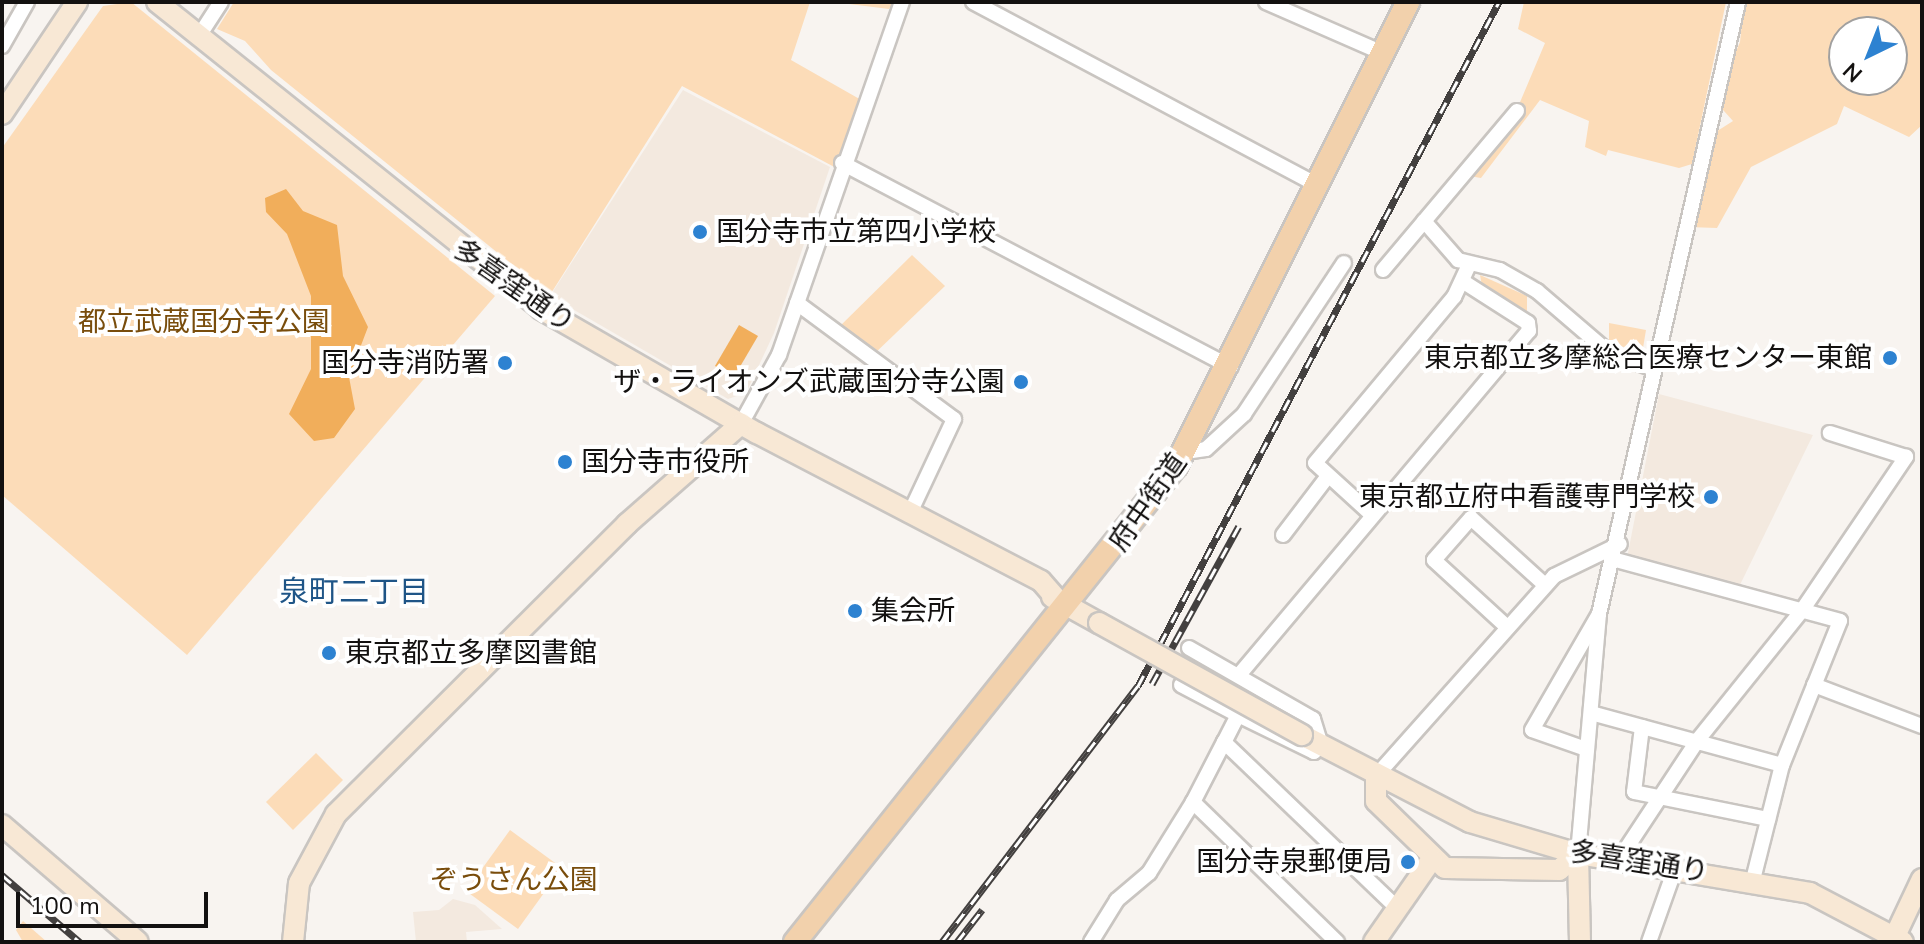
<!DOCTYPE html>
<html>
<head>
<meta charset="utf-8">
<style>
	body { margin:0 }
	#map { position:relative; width:1924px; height:944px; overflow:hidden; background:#f8f4f0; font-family:"Nunito Sans","Noto Sans JP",sans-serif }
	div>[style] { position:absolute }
	.built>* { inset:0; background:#f3e9df }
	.green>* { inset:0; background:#fcdcb8 }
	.water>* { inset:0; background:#f1ae5b }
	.roads { filter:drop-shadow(2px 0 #c9c5c1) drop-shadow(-2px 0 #c9c5c1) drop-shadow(0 2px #c9c5c1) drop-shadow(0 -2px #c9c5c1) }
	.street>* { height:14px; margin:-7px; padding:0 7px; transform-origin:7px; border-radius:7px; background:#fff }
	.secondary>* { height:20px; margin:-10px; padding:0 10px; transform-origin:10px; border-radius:10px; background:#f8e8d5 }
	.primary>* { height:22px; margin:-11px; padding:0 11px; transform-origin:11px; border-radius:11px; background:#f2d1ac }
	.rail>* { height:7px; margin-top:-3.5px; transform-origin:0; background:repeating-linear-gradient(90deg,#fff 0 12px,#43403f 0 24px); box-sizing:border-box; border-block:2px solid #43403f }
	.bridges { filter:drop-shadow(2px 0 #c9c5c1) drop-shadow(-2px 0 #c9c5c1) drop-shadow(0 2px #c9c5c1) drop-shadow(0 -2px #c9c5c1) }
	.secondary-bridge>* { height:20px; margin:-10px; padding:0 10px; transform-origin:10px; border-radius:10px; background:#f8e8d5 }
	.dots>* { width:22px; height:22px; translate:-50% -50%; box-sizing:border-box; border:4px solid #fff; border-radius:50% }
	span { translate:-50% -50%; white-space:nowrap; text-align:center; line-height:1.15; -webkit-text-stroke:8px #fff; paint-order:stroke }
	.poi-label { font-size:28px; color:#131110 }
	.left { translate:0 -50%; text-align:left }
	.right { translate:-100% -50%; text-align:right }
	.street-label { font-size:28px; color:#131110 }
	.park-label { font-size:28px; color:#794d0c }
	.neighbourhood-label { font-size:30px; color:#1f5587 }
	.frame { position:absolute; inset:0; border:4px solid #131110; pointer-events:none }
	.north { position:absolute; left:1828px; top:16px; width:80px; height:80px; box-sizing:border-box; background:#fff; border:2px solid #a1a09f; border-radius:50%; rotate:223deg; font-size:22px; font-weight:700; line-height:32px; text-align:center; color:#131110 }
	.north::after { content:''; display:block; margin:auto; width:28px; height:36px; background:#2d82d1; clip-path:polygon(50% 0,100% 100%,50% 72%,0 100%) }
	.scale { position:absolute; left:16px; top:892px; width:192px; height:36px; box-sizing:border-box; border:4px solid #131110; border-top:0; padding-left:10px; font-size:24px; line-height:28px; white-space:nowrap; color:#131110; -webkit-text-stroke:6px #fff; paint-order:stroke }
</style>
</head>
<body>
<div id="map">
	<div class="built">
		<i style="clip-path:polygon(683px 90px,830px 167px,774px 333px,746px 393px,728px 399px,550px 296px)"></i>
		<i style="clip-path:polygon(1659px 394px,1813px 435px,1738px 589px,1627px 558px)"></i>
		<i style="clip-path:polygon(453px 899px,475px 905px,502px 929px,466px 932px,467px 942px,416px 942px,413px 912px,439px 910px)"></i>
	</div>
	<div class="green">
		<i style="clip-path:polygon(131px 2px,495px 296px,187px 655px,2px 495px,2px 148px,103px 6px)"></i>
		<i style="clip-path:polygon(234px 2px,810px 2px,791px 60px,863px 101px,840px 170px,682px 86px,550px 295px,271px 70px,245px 41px,217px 29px)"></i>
		<i style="clip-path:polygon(833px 2px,894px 2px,889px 9px)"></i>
		<i style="clip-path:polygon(1524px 2px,1726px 2px,1692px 164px,1679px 168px,1608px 150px,1606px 156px,1585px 147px,1589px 121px,1540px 100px,1481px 178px,1469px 176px,1512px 121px,1545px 43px,1518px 29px)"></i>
		<i style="clip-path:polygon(evenodd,1744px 2px,1922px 2px,1922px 125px,1909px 137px,1844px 106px,1837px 124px,1751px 167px,1717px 228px,1688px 227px,1711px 135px,1733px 121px,1715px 101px,1740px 42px,1744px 2px,1844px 32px,1892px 32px,1892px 80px,1844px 80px,1844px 32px)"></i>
		<i style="clip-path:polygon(912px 255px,945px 286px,871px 357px,835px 331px)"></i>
		<i style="clip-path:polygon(1480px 275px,1527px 296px,1527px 314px,1483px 291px)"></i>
		<i style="clip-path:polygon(1609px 323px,1646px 330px,1642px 354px,1609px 344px)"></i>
		<i style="clip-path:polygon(316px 753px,343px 780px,293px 830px,266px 802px)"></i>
		<i style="clip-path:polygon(510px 830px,562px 868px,518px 929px,466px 891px)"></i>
		<i style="clip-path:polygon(23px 921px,47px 942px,23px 942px,16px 930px)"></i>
	</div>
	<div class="water">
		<i style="clip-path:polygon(286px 189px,303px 211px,337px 225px,343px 276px,368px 327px,349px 377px,355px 409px,334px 438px,314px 441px,289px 414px,311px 369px,311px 296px,287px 234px,266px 212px,265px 198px)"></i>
		<i style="clip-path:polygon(739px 325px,758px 336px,734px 377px,715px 366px)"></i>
	</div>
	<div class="roads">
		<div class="street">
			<i style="left:973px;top:2px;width:392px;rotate:28deg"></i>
			<i style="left:1266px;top:2px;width:128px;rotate:23.6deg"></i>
			<i style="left:199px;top:36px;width:40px;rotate:-57.1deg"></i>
			<i style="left:2px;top:46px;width:51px;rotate:-60.4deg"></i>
			<i style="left:842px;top:163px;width:439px;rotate:27.7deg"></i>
			<i style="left:1424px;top:221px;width:52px;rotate:48.9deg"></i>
			<i style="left:1458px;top:260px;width:43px;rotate:13.4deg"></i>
			<i style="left:1500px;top:270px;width:43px;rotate:29.6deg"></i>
			<i style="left:1537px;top:291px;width:92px;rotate:40.6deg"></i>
			<i style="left:1607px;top:351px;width:50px;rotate:21deg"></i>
			<i style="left:1383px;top:270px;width:208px;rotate:-49.9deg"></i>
			<i style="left:797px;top:303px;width:195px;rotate:36.5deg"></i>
			<i style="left:954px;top:419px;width:106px;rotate:115.1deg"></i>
			<i style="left:741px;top:424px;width:79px;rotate:-61.2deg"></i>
			<i style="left:779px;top:355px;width:374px;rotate:-70.8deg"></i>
			<i style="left:1185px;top:452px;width:21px;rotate:-8deg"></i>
			<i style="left:1206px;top:449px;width:52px;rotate:-42.6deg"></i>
			<i style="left:1244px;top:414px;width:181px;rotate:-56.5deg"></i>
			<i style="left:1370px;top:513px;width:74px;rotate:-137.7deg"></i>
			<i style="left:1315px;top:463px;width:217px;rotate:-50.1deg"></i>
			<i style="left:1454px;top:297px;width:35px;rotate:-65deg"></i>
			<i style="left:1283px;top:535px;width:74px;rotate:-52.7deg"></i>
			<i style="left:1616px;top:560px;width:232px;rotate:15.2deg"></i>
			<i style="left:1840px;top:621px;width:155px;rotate:111.9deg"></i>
			<i style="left:1782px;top:765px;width:119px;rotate:104.2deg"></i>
			<i style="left:1507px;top:627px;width:99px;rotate:-137.5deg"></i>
			<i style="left:1434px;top:560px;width:56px;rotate:-48.6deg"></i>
			<i style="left:1471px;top:518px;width:100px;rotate:42.2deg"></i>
			<i style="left:1189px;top:648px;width:143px;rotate:29.8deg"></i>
			<i style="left:1313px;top:719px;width:27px;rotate:73deg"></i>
			<i style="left:1321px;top:745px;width:10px;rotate:135deg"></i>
			<i style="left:1314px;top:752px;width:85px;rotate:-154deg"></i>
			<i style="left:1238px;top:715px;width:30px;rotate:117deg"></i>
			<i style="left:1224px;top:742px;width:240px;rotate:43.8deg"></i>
			<i style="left:1239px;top:675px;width:450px;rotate:-49.9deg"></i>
			<i style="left:1529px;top:331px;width:8px;rotate:-97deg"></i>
			<i style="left:1528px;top:323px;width:76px;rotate:-147.4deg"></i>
			<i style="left:1181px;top:685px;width:64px;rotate:27.8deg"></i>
			<i style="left:1814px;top:685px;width:116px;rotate:20.8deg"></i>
			<i style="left:1591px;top:713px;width:198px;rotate:15.2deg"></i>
			<i style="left:1642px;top:727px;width:65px;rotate:97deg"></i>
			<i style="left:1634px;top:792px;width:137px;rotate:11.4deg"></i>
			<i style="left:1224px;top:742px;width:68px;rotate:117.3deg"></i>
			<i style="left:1193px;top:802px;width:201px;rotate:44.2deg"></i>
			<i style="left:1586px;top:749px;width:57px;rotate:-160.6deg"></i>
			<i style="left:1532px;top:730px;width:134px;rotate:-60deg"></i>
			<i style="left:1376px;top:776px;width:268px;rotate:-48.3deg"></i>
			<i style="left:1554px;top:576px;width:73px;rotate:-25.9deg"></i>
			<i style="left:1578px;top:854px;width:241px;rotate:-85deg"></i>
			<i style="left:1599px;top:614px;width:628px;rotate:-77.2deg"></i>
			<i style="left:1618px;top:861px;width:144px;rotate:-56.6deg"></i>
			<i style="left:1697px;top:741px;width:169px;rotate:-51.2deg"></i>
			<i style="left:1803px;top:609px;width:184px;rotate:-55.9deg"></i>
			<i style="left:1906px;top:457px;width:80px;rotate:-162.5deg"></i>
			<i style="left:1091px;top:942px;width:49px;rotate:-58.2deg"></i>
			<i style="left:1117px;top:900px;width:42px;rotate:-40.2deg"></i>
			<i style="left:1149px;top:873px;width:84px;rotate:-58.2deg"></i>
			<i style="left:1649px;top:942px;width:77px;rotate:-70.4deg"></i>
		</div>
		<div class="secondary">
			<i style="left:157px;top:2px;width:492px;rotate:38.6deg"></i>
			<i style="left:541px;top:309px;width:249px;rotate:29.9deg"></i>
			<i style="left:757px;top:433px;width:320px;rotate:27.5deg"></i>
			<i style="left:1041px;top:581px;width:21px;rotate:49deg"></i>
			<i style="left:2px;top:114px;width:135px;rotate:-56.2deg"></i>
			<i style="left:1052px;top:597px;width:54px;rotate:29deg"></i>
			<i style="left:1302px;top:735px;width:189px;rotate:27.4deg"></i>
			<i style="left:1470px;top:822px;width:113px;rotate:16.5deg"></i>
			<i style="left:1578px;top:854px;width:235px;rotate:9.5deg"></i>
			<i style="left:1810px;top:893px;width:105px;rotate:27.8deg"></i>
			<i style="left:1376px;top:776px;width:25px;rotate:90deg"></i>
			<i style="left:1376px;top:801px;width:96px;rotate:44.2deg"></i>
			<i style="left:1445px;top:868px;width:114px;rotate:1deg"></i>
			<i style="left:1559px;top:870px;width:25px;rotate:-40deg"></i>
			<i style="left:2px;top:825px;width:179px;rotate:40.7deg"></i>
			<i style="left:1578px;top:854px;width:88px;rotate:88.7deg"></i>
			<i style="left:1895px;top:936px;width:63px;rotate:-64.7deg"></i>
			<i style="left:293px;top:942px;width:59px;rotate:-84.2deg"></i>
			<i style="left:299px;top:883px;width:78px;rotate:-61.8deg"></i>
			<i style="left:336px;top:814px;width:411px;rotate:-44.9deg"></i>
			<i style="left:627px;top:524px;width:152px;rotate:-41.3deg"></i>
			<i style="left:1374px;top:942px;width:101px;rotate:-55.1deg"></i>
		</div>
		<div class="primary">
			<i style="left:795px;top:942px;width:610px;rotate:-51.33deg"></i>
			<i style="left:1176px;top:466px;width:519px;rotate:-63.43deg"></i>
		</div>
	</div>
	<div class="rail">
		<i style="left:1152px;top:684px;width:180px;rotate:-61.2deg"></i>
		<i style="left:2px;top:875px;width:103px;rotate:40.7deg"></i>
		<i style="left:942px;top:942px;width:322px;rotate:-52.6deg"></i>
		<i style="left:1138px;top:686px;width:773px;rotate:-62.18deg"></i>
		<i style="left:957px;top:942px;width:41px;rotate:-52deg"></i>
	</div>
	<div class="bridges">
		<div class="secondary-bridge">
			<i style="left:1099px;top:623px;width:232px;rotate:28.9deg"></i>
		</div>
	</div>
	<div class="dots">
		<i style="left:700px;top:232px;background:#2d82d1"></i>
		<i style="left:1890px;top:358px;background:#2d82d1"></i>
		<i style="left:505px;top:363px;background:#2d82d1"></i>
		<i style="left:1021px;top:382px;background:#2d82d1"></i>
		<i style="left:565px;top:462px;background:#2d82d1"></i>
		<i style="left:1711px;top:497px;background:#2d82d1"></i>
		<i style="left:855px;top:611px;background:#2d82d1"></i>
		<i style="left:329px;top:653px;background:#2d82d1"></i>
		<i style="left:1408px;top:862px;background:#2d82d1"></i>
	</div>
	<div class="poi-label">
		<span class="left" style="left:716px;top:232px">国分寺市立第四小学校</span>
		<span class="right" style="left:1872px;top:358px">東京都立多摩総合医療センター東館</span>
		<span class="right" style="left:489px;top:363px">国分寺消防署</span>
		<span class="right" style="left:1005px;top:382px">ザ・ライオンズ武蔵国分寺公園</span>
		<span class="left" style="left:581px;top:462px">国分寺市役所</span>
		<span class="right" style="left:1695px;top:497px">東京都立府中看護専門学校</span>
		<span class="left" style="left:871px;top:611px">集会所</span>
		<span class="left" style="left:345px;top:653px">東京都立多摩図書館</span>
		<span class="right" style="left:1392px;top:862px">国分寺泉郵便局</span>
	</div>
	<div class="street-label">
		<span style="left:514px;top:286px;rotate:35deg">多喜窪通り</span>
		<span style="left:1148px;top:502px;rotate:-55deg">府中街道</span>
		<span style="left:1639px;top:862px;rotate:9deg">多喜窪通り</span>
	</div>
	<div class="park-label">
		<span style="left:204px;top:322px">都立武蔵国分寺公園</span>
		<span style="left:514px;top:880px">ぞうさん公園</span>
	</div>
	<div class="neighbourhood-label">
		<span style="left:354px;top:593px">泉町二丁目</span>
	</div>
	<div class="frame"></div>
	<div class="north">N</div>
	<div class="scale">100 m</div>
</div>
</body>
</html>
